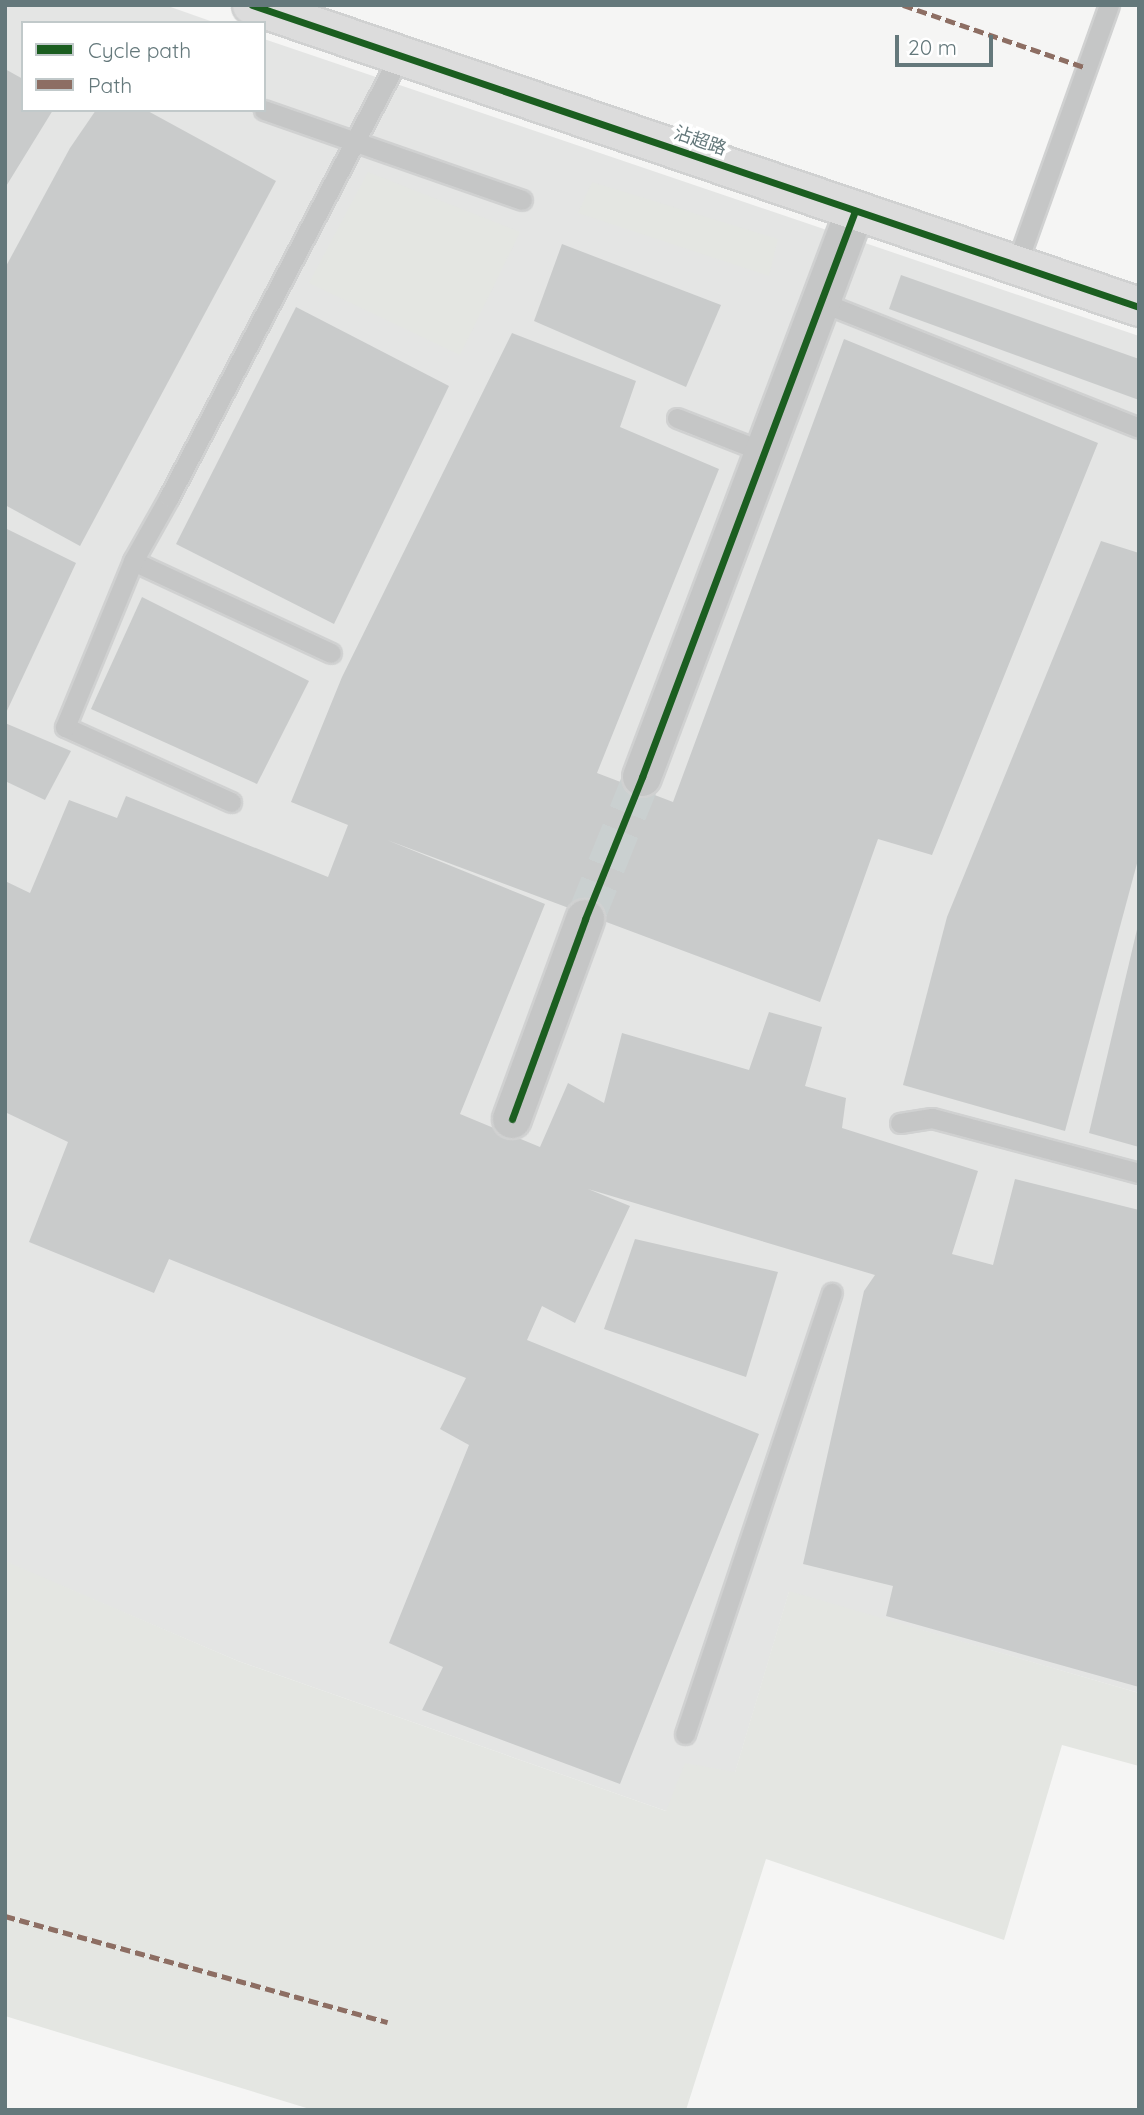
<!DOCTYPE html>
<html>
<head>
<meta charset="utf-8">
<style>
	body { margin:0 }
	#map { position:relative; width:1144px; height:2115px; overflow:hidden; background:#f5f5f4; font-family:Quicksand,"Noto Sans SC",sans-serif }
	div>[style] { position:absolute }
	.built>* { inset:0; background:#e4e5e4 }
	.green>* { inset:0; background:#e4e6e2 }
	.building>* { inset:0; background:#c9cbcb }
	.street-tunnel>* { height:38px; margin-top:-19px; transform-origin:0; background:repeating-linear-gradient(90deg,#cad0d0 0 38px,transparent 0 57px) }
	.roads { filter:drop-shadow(2px 0 #d0d1d1) drop-shadow(-2px 0 #d0d1d1) drop-shadow(0 2px #d0d1d1) drop-shadow(0 -2px #d0d1d1) }
	.lane>* { height:19px; margin:-9.5px; padding:0 9.5px; transform-origin:9.5px; border-radius:9.5px; background:#c5c6c6 }
	.street>* { height:38px; margin:-19px; padding:0 19px; transform-origin:19px; border-radius:19px; background:#c5c6c6 }
	.secondary>* { height:38px; margin:-19px; padding:0 19px; transform-origin:19px; border-radius:19px; background:#dcdcdc }
	.quiet>* { height:5px; margin-top:-2.5px; transform-origin:0; background:repeating-linear-gradient(90deg,#8d6e63 0 10px,transparent 0 15px) }
	.cycleway>* { height:7px; margin:-3.5px; padding:0 3.5px; transform-origin:3.5px; border-radius:3.5px; background:#1b5e20 }
	span { translate:-50% -50%; white-space:nowrap; text-align:center; line-height:1.15; -webkit-text-stroke:7px #fff; paint-order:stroke }
	.street-label { font-size:18px; color:#64787b }
	.frame { position:absolute; inset:0; border:7px solid #64787b; pointer-events:none }
	.legend { position:absolute; left:21px; top:21px; width:245px; height:91px; box-sizing:border-box; background:#fff; border:2px solid #c1c9ca; margin:0; padding:9px 12px; list-style:none; font-size:21px; color:#64787b }
	.legend li { display:flex; align-items:center; gap:14px; height:35px }
	.legend b { width:35px; border:2px solid #c1c9ca }
	.scale { position:absolute; left:895px; top:35px; width:98px; height:32px; box-sizing:border-box; border:4px solid #64787b; border-top:0; padding-left:9px; font-size:21px; line-height:24px; white-space:nowrap; color:#64787b; -webkit-text-stroke:5px #fff; paint-order:stroke }
</style>
</head>
<body>
<div id="map">
	<div class="built">
		<i style="clip-path:polygon(5px 5px,165px 5px,216px 23px,23px 23px,23px 110px,264px 110px,264px 39px,1139px 336px,1139px 1693px,789px 1592px,735px 1773px,666px 1811px,238px 1661px,5px 1562px)"></i>
	</div>
	<div class="green">
		<i style="clip-path:polygon(368px 172px,520px 232px,460px 355px,309px 283px)"></i>
		<i style="clip-path:polygon(592px 182px,778px 239px,769px 276px,578px 213px)"></i>
		<i style="clip-path:polygon(5px 1561px,238px 1661px,666px 1811px,685px 1763px,735px 1772px,789px 1591px,1139px 1693px,1139px 1766px,1062px 1745px,1004px 1940px,766px 1859px,686px 2110px,313px 2110px,5px 2016px)"></i>
	</div>
	<div class="building">
		<i style="clip-path:polygon(5px 69px,23px 79px,23px 110px,53px 110px,5px 188px)"></i>
		<i style="clip-path:polygon(96px 110px,146px 110px,276px 181px,80px 546px,5px 505px,5px 268px,70px 148px)"></i>
		<i style="clip-path:polygon(562px 244px,721px 305px,686px 387px,534px 321px)"></i>
		<i style="clip-path:polygon(901px 275px,1139px 359px,1139px 400px,889px 309px)"></i>
		<i style="clip-path:polygon(296px 307px,449px 386px,334px 624px,176px 544px)"></i>
		<i style="clip-path:polygon(512px 333px,636px 381px,620px 427px,719px 469px,597px 773px,673px 802px,844px 339px,1098px 443px,932px 855px,878px 839px,820px 1002px,387px 840px,545px 904px,460px 1114px,540px 1147px,568px 1083px,604px 1103px,622px 1033px,749px 1070px,769px 1012px,822px 1027px,805px 1086px,846px 1098px,842px 1128px,978px 1171px,952px 1254px,993px 1265px,1015px 1179px,1139px 1210px,1139px 1687px,886px 1616px,893px 1586px,803px 1564px,864px 1291px,875px 1275px,588px 1189px,630px 1206px,575px 1323px,542px 1306px,527px 1340px,759px 1434px,620px 1784px,422px 1710px,443px 1667px,389px 1643px,469px 1445px,440px 1429px,466px 1378px,169px 1259px,154px 1293px,29px 1242px,68px 1142px,7px 1113px,5px 1118px,5px 881px,30px 893px,69px 800px,117px 818px,126px 796px,328px 877px,348px 825px,291px 802px,342px 677px)"></i>
		<i style="clip-path:polygon(5px 528px,76px 563px,5px 715px)"></i>
		<i style="clip-path:polygon(1101px 541px,1139px 553px,1139px 856px,1065px 1131px,903px 1085px,947px 917px)"></i>
		<i style="clip-path:polygon(142px 597px,309px 681px,257px 784px,91px 709px)"></i>
		<i style="clip-path:polygon(5px 723px,71px 751px,45px 800px,5px 781px)"></i>
		<i style="clip-path:polygon(1139px 921px,1139px 1147px,1089px 1133px)"></i>
		<i style="clip-path:polygon(635px 1239px,778px 1272px,746px 1377px,604px 1329px)"></i>
	</div>
	<div class="street-tunnel">
		<i style="left:585px;top:919px;width:153px;rotate:-68.1deg"></i>
	</div>
	<div class="roads">
		<div class="lane">
			<i style="left:264px;top:110px;width:273px;rotate:19.2deg"></i>
			<i style="left:1016px;top:266px;width:277px;rotate:-70.4deg"></i>
			<i style="left:821px;top:302px;width:342px;rotate:21.6deg"></i>
			<i style="left:677px;top:418px;width:93px;rotate:21.3deg"></i>
			<i style="left:133px;top:561px;width:218px;rotate:24.9deg"></i>
			<i style="left:231px;top:802px;width:182px;rotate:-155.7deg"></i>
			<i style="left:65px;top:727px;width:179px;rotate:-67.7deg"></i>
			<i style="left:133px;top:561px;width:73px;rotate:-60.6deg"></i>
			<i style="left:169px;top:497px;width:498px;rotate:-62.4deg"></i>
			<i style="left:900px;top:1123px;width:32px;rotate:-9deg"></i>
			<i style="left:932px;top:1118px;width:214px;rotate:14.9deg"></i>
			<i style="left:685px;top:1734px;width:465px;rotate:-71.6deg"></i>
		</div>
		<div class="street">
			<i style="left:642px;top:777px;width:605px;rotate:-69.38deg"></i>
			<i style="left:512px;top:1119px;width:213px;rotate:-69.9deg"></i>
		</div>
		<div class="secondary">
			<i style="left:252px;top:5px;width:937px;rotate:18.8deg"></i>
		</div>
	</div>
	<div class="quiet">
		<i style="left:903px;top:5px;width:194px;rotate:18.9deg"></i>
		<i style="left:5px;top:1916px;width:397px;rotate:15.5deg"></i>
	</div>
	<div class="cycleway">
		<i style="left:252px;top:5px;width:937px;rotate:18.8deg"></i>
		<i style="left:512px;top:1119px;width:213px;rotate:-69.9deg"></i>
		<i style="left:585px;top:919px;width:153px;rotate:-68.1deg"></i>
		<i style="left:642px;top:777px;width:605px;rotate:-69.38deg"></i>
	</div>
	<div class="street-label">
		<span style="left:700px;top:141px;rotate:19deg">沾超路</span>
	</div>
	<div class="frame"></div>
	<ul class="legend">
	<li><b style="height:9px;background:#1b5e20"></b>Cycle path</li>
	<li><b style="height:9px;background:#8d6e63"></b>Path</li>
	</ul>
	<div class="scale">20 m</div>
</div>
</body>
</html>
